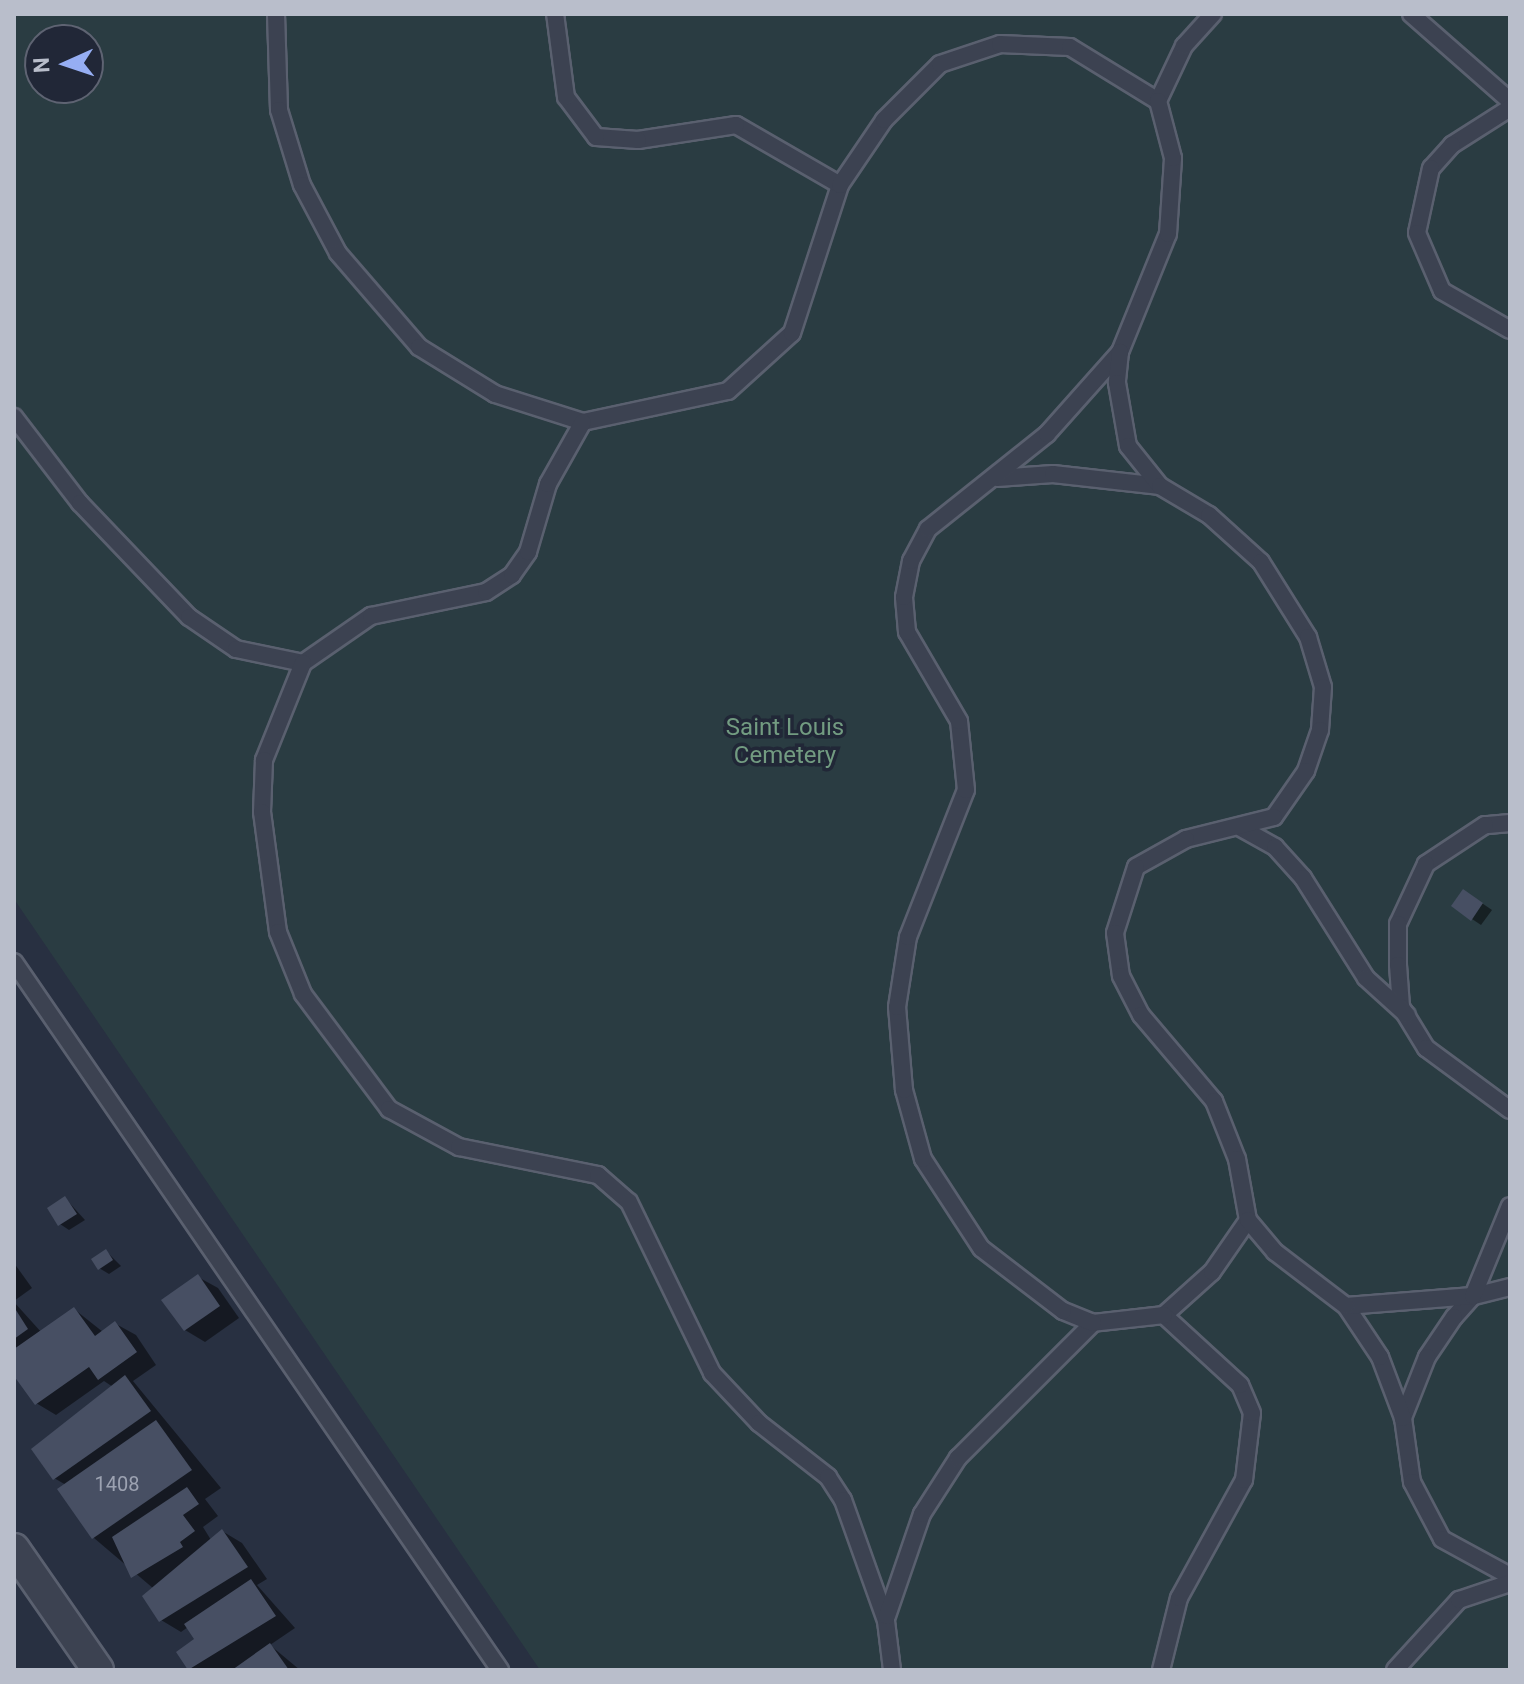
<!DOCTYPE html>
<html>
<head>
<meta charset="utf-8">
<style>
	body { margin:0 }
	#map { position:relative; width:1524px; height:1684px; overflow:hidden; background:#283041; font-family:Roboto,sans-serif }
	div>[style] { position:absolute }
	.green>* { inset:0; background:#2a3c42 }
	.shadow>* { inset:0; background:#0007 }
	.building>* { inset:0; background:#474f63 }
	.roads { filter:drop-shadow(2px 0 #5a606f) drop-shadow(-2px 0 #5a606f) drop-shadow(0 2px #5a606f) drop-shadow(0 -2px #5a606f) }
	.service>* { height:16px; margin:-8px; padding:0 8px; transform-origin:8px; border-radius:8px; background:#3c4251 }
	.minor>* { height:30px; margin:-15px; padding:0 15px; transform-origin:15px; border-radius:15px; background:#3c4251 }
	span { translate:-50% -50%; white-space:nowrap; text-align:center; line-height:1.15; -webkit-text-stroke:7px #212737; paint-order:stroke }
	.number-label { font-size:20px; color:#9ca2b1 }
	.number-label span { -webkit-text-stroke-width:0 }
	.park-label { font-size:24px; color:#729b81 }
	.frame { position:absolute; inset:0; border:16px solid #b9becb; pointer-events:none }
	.north { position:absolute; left:24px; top:24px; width:80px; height:80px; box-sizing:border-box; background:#212737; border:2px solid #5e6372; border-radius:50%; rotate:267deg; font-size:22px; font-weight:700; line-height:32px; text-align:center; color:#b9becb }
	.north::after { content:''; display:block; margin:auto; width:28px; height:36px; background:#96aef3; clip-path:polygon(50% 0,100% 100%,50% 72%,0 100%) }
</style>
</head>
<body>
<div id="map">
	<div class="green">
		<i style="clip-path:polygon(evenodd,14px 14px,1510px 14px,1510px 1670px,540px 1670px,14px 899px,14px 14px,40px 40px,88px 40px,88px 88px,40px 88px,40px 40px)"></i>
	</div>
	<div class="shadow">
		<i style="clip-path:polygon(1473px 897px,1492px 910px,1481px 925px,1472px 919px)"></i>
		<i style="clip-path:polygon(65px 1198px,85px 1220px,69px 1230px,60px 1224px)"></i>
		<i style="clip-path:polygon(106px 1251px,121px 1266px,109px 1274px,99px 1268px)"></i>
		<i style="clip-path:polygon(14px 1263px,32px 1288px,14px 1301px)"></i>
		<i style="clip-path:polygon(198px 1277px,218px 1288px,239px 1318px,205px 1342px,185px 1330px)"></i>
		<i style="clip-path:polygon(14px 1302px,42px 1333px,74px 1309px,103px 1332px,116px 1324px,136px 1335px,156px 1365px,133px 1381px,221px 1488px,205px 1499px,218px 1516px,203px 1527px,211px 1540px,222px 1531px,242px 1543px,267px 1579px,257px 1585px,295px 1628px,270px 1645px,300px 1670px,190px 1670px,178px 1652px,197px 1639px,188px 1627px,181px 1632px,161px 1620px,154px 1589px,94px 1538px,60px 1490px,66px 1485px,54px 1478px,113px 1387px,104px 1381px,56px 1415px,36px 1403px,14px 1372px)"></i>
	</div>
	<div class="building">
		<i style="clip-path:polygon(1463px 889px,1483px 903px,1471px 921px,1451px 906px)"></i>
		<i style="clip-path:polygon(65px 1196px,77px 1214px,58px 1226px,47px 1208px)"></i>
		<i style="clip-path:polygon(106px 1249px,113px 1260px,98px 1270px,91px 1259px)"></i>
		<i style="clip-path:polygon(198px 1274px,220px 1306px,184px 1331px,161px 1300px)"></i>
		<i style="clip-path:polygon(14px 1307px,28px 1329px,14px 1339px)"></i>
		<i style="clip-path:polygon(74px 1307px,95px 1336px,115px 1321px,137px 1352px,98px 1380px,89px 1367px,35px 1405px,14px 1376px,14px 1349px)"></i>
		<i style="clip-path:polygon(125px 1375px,151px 1411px,53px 1480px,31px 1449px)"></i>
		<i style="clip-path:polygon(156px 1420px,192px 1470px,92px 1539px,57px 1489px)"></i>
		<i style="clip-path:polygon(187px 1487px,199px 1504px,183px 1515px,195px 1531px,180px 1542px,183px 1547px,131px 1578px,112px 1537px)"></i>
		<i style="clip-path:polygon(222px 1529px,248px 1567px,159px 1622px,142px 1596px)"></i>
		<i style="clip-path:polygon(251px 1579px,276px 1616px,188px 1670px,176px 1652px,194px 1639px,184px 1624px)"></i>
		<i style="clip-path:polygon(270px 1643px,289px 1670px,232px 1670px)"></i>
	</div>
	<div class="roads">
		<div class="service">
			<i style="left:276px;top:14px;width:96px;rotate:88.2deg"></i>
			<i style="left:279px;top:110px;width:78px;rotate:73deg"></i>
			<i style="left:302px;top:185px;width:77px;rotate:62.1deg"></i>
			<i style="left:338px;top:253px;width:124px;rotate:49.2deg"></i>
			<i style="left:419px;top:347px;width:89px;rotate:31.7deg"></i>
			<i style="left:495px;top:394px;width:92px;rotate:17.7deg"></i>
			<i style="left:583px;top:422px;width:148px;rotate:-12.1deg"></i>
			<i style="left:728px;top:391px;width:86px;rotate:-42.2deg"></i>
			<i style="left:792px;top:333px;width:156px;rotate:-72deg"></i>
			<i style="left:840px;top:185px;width:120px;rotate:-150deg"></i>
			<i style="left:736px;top:125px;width:99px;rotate:171.3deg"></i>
			<i style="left:638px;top:140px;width:42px;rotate:-175.9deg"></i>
			<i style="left:596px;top:137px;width:50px;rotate:-126.9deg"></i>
			<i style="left:566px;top:97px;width:84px;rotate:-97.5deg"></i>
			<i style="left:1411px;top:14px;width:132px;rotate:41.3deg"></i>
			<i style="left:1510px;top:108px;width:69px;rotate:147.5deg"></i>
			<i style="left:1452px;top:145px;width:31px;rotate:132deg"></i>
			<i style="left:1431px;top:168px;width:66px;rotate:102.2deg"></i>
			<i style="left:1417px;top:233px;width:63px;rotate:66.7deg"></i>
			<i style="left:1442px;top:291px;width:78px;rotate:29.8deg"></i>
			<i style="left:840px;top:185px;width:78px;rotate:-55.9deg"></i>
			<i style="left:884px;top:120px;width:79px;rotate:-45deg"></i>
			<i style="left:940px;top:64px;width:63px;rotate:-18.4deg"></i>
			<i style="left:1000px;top:44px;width:70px;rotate:2.5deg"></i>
			<i style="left:1070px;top:47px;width:103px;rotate:31.5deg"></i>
			<i style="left:1158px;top:101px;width:61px;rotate:-64.7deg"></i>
			<i style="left:1184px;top:46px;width:43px;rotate:-47.8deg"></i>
			<i style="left:1120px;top:352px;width:127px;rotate:-67.9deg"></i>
			<i style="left:1168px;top:234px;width:76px;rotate:-86.2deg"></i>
			<i style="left:1173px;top:158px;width:59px;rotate:-104.7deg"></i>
			<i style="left:14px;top:417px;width:108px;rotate:52.5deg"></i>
			<i style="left:80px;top:503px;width:158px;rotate:46.3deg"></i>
			<i style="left:189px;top:617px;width:57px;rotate:34.2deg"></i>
			<i style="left:236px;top:649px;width:68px;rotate:11.8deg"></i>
			<i style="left:303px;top:663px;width:83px;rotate:-34.7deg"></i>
			<i style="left:371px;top:616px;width:117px;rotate:-11.8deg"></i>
			<i style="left:486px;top:592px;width:31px;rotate:-33deg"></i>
			<i style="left:512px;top:575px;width:28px;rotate:-55deg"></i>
			<i style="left:528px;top:552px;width:71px;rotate:-73.6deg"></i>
			<i style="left:548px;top:484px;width:71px;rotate:-60.6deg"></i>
			<i style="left:997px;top:478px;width:56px;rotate:-4.1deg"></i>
			<i style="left:1053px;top:474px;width:108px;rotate:6.4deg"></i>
			<i style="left:303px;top:663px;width:105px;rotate:111.9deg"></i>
			<i style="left:264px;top:760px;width:52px;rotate:92.2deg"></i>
			<i style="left:262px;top:812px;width:121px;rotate:82.4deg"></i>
			<i style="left:278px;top:932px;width:67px;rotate:68deg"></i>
			<i style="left:303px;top:994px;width:144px;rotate:53.2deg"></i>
			<i style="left:389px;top:1109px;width:80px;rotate:28.5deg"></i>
			<i style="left:459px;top:1147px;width:142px;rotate:11.4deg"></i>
			<i style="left:598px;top:1175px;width:41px;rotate:41.1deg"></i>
			<i style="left:629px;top:1202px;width:190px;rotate:64.1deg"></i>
			<i style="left:712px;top:1373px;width:69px;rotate:46.8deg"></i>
			<i style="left:759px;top:1423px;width:88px;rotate:38deg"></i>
			<i style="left:828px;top:1477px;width:27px;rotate:57deg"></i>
			<i style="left:843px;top:1500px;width:128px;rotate:70.4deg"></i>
			<i style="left:886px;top:1621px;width:49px;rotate:83deg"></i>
			<i style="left:1510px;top:823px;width:25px;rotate:175deg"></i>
			<i style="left:1485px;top:825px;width:71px;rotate:146.5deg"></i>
			<i style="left:1426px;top:864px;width:66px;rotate:115deg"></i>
			<i style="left:1398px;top:924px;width:41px;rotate:90deg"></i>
			<i style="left:1398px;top:965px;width:42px;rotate:85.9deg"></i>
			<i style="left:1401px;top:1007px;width:48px;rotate:58.6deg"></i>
			<i style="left:1426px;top:1048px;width:104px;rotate:36.4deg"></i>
			<i style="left:1241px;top:828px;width:39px;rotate:29deg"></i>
			<i style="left:1275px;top:847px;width:42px;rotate:47.9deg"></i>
			<i style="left:1303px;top:878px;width:118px;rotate:57.8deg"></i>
			<i style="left:1366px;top:978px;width:55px;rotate:42.1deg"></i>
			<i style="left:14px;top:962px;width:859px;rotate:55.53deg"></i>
			<i style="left:1510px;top:1287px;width:38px;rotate:166deg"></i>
			<i style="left:1473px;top:1296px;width:28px;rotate:132deg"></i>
			<i style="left:1454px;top:1317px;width:48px;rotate:124deg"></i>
			<i style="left:1427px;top:1357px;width:66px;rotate:111.5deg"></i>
			<i style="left:1403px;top:1418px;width:65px;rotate:82deg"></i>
			<i style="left:1412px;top:1482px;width:64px;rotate:62.2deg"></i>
			<i style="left:1442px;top:1539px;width:77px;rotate:28.6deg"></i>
			<i style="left:1164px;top:1315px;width:64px;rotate:-41.9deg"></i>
			<i style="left:1212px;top:1272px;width:63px;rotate:-55.3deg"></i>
			<i style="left:1403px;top:1418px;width:65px;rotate:-110.7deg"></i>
			<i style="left:1380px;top:1357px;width:61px;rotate:-123.7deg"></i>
			<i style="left:1346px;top:1306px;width:127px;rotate:-4.5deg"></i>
			<i style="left:1473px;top:1296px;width:97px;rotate:-67.7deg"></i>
			<i style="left:887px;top:1616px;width:108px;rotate:-71.1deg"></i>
			<i style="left:922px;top:1514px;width:67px;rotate:-57.3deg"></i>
			<i style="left:958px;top:1458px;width:191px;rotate:-45deg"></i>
			<i style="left:1161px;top:1670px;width:74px;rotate:-76deg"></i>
			<i style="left:1179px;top:1598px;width:135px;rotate:-61.2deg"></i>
			<i style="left:1244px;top:1480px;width:67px;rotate:-83.2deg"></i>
			<i style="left:1252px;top:1413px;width:30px;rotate:-113deg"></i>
			<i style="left:1240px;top:1385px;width:103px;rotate:-137.4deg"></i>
			<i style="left:1164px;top:1315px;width:71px;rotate:173.6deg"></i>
			<i style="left:1093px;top:1323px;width:32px;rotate:-158deg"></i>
			<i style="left:1063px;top:1311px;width:103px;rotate:-142.5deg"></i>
			<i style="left:981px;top:1248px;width:106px;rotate:-123.1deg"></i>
			<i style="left:923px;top:1159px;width:72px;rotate:-105.4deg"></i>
			<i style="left:904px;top:1090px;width:83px;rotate:-94.8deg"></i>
			<i style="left:897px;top:1007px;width:71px;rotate:-81.1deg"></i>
			<i style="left:908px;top:937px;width:158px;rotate:-68.5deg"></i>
			<i style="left:966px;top:790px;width:69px;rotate:-95.8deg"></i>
			<i style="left:959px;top:721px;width:103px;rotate:-120.3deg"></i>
			<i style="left:907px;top:632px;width:35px;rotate:-95deg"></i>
			<i style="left:904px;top:597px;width:37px;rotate:-79deg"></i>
			<i style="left:911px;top:561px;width:36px;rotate:-62deg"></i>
			<i style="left:928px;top:529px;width:152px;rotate:-38.6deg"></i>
			<i style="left:1047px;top:434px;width:110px;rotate:-48.3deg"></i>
			<i style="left:1120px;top:352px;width:31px;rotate:96deg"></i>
			<i style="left:1117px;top:383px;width:64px;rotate:80.1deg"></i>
			<i style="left:1128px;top:446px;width:51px;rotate:51.3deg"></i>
			<i style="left:1160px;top:486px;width:57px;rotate:30.6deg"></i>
			<i style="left:1209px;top:515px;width:70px;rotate:42.1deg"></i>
			<i style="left:1261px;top:562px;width:89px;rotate:57.9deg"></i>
			<i style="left:1308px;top:637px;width:52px;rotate:73.3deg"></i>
			<i style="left:1323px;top:687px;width:43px;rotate:94deg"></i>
			<i style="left:1320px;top:730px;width:43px;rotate:108.9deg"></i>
			<i style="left:1306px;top:771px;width:56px;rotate:124.8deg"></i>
			<i style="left:1274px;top:817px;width:91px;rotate:166deg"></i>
			<i style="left:1186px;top:839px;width:57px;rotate:150.8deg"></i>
			<i style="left:1136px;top:867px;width:69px;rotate:107.7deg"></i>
			<i style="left:1115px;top:933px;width:43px;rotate:82.1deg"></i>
			<i style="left:1121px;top:976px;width:44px;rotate:62.9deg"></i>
			<i style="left:1141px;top:1015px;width:113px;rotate:49.7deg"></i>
			<i style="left:1214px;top:1101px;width:62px;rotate:68.4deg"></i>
			<i style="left:1237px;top:1159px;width:62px;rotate:79.8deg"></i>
			<i style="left:1248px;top:1220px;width:42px;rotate:49.8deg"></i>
			<i style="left:1275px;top:1252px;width:89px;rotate:37.3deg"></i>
			<i style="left:1395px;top:1670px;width:95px;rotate:-47.6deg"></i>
			<i style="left:1459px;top:1600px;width:54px;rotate:-18.4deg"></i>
		</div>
		<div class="minor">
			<i style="left:14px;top:1549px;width:147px;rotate:55.2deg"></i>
		</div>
	</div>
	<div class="number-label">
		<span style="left:117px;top:1484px">1408</span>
	</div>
	<div class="park-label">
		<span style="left:785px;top:742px">Saint Louis<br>Cemetery</span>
	</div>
	<div class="frame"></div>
	<div class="north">N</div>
</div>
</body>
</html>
